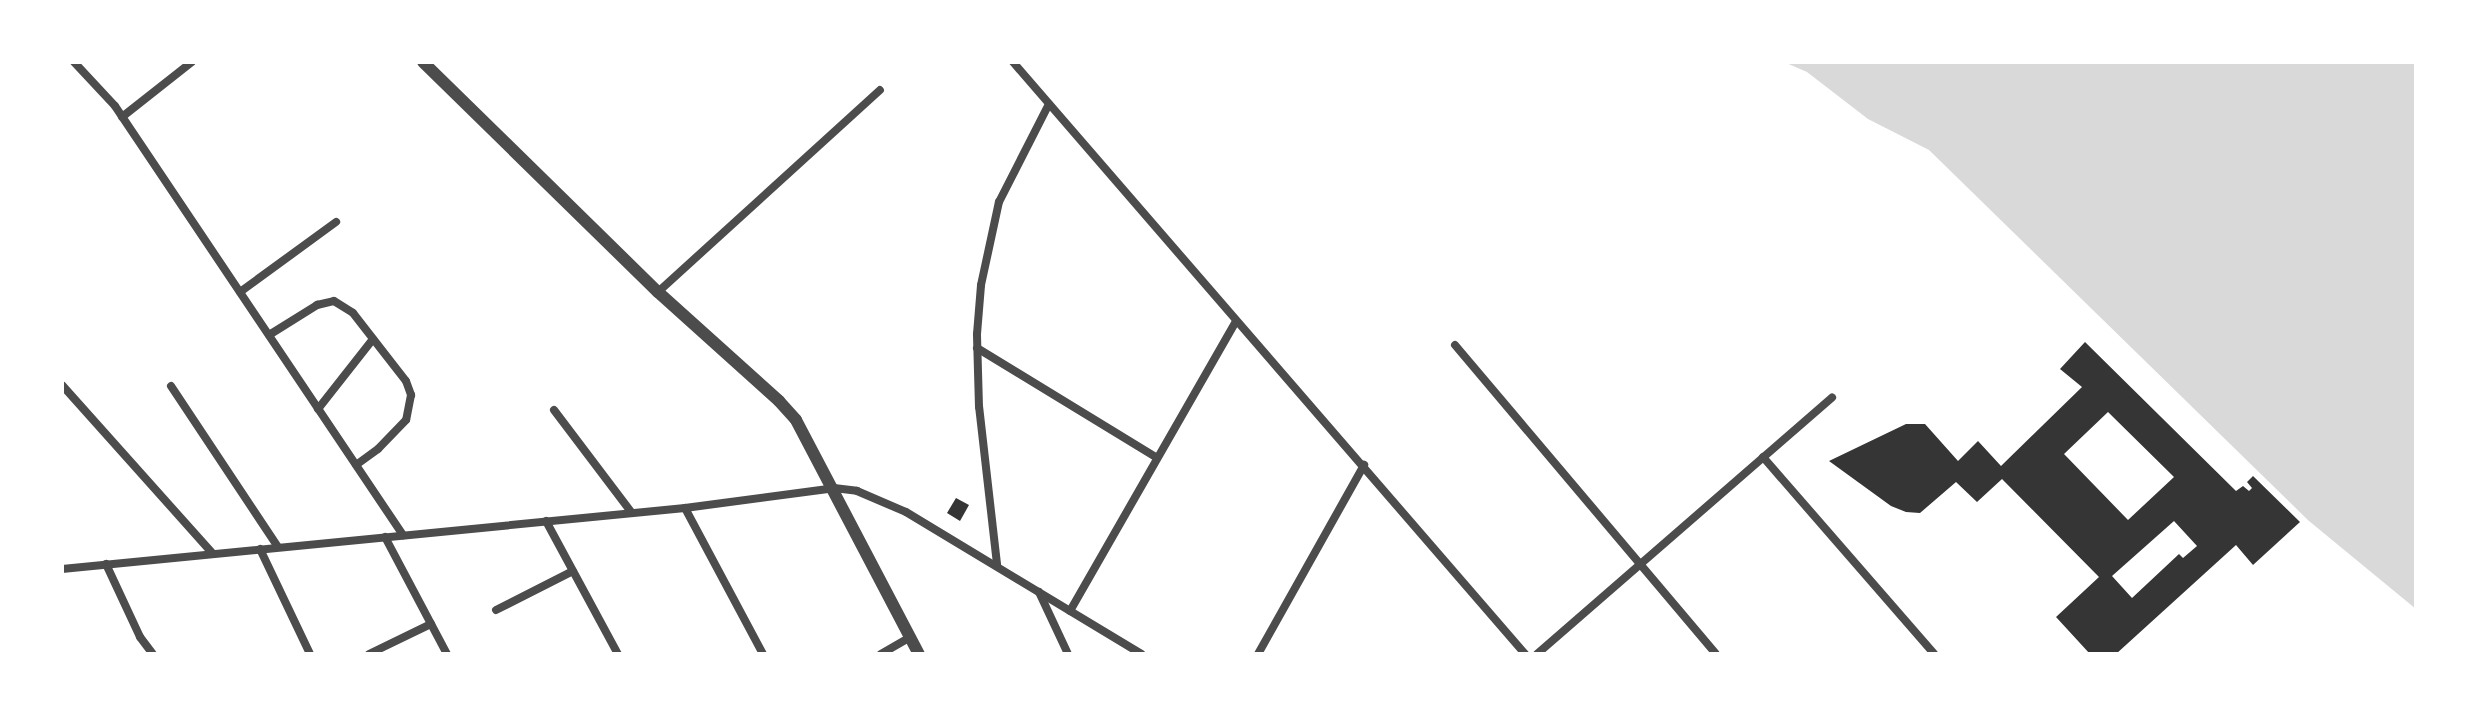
<!DOCTYPE html>
<html>
<head>
<meta charset="utf-8">
<style>
	body { margin:0 }
	#map { position:relative; width:2478px; height:716px; overflow:hidden; background:#fff; font-family:"Asap Condensed",sans-serif }
	div>[style] { position:absolute }
	.water>* { inset:0; background:#d9d9d9 }
	.building>* { inset:0; background:#353535 }
	.minor>* { height:8px; margin:-4px; padding:0 4px; transform-origin:4px; border-radius:4px; background:#4c4c4c }
	.tertiary>* { height:12px; margin:-6px; padding:0 6px; transform-origin:6px; border-radius:6px; background:#4c4c4c }
	span { translate:-50% -50%; white-space:nowrap; text-align:center; line-height:1.15; -webkit-text-stroke:8px #fff; paint-order:stroke }
	.frame { position:absolute; inset:0; border:64px solid #fff; pointer-events:none }
</style>
</head>
<body>
<div id="map">
	<div class="water">
		<i style="clip-path:polygon(1784px 62px,2416px 62px,2416px 609px,2309px 521px,1929px 150px,1868px 119px,1807px 72px)"></i>
	</div>
	<div class="building">
		<i style="clip-path:polygon(evenodd,2085px 342px,2236px 491px,2243px 486px,2249px 491px,2252px 488px,2247px 482px,2253px 476px,2300px 522px,2253px 565px,2236px 545px,2116px 654px,2090px 654px,2056px 617px,2099px 577px,2002px 479px,1977px 502px,1956px 482px,1920px 513px,1906px 512px,1891px 506px,1829px 461px,1906px 424px,1925px 424px,1958px 461px,1978px 441px,2001px 466px,2082px 387px,2060px 369px,2085px 342px,2108px 412px,2174px 477px,2128px 520px,2064px 454px,2108px 412px,2085px 342px,2174px 521px,2197px 546px,2183px 558px,2179px 554px,2132px 598px,2112px 576px,2174px 521px)"></i>
		<i style="clip-path:polygon(956px 498px,969px 505px,960px 521px,947px 513px)"></i>
	</div>
	<div class="minor">
		<i style="left:74px;top:62px;width:60px;rotate:47deg"></i>
		<i style="left:115px;top:106px;width:517px;rotate:56.13deg"></i>
		<i style="left:1013px;top:62px;width:783px;rotate:49.14deg"></i>
		<i style="left:122px;top:117px;width:89px;rotate:-38.2deg"></i>
		<i style="left:240px;top:292px;width:119px;rotate:-36.1deg"></i>
		<i style="left:658px;top:292px;width:300px;rotate:-42.3deg"></i>
		<i style="left:269px;top:335px;width:57px;rotate:-32deg"></i>
		<i style="left:317px;top:305px;width:17px;rotate:-13deg"></i>
		<i style="left:334px;top:301px;width:22px;rotate:32deg"></i>
		<i style="left:353px;top:313px;width:86px;rotate:52.1deg"></i>
		<i style="left:406px;top:381px;width:15px;rotate:70deg"></i>
		<i style="left:411px;top:395px;width:25px;rotate:101deg"></i>
		<i style="left:406px;top:420px;width:40px;rotate:134deg"></i>
		<i style="left:378px;top:449px;width:27px;rotate:144deg"></i>
		<i style="left:1455px;top:345px;width:404px;rotate:49.8deg"></i>
		<i style="left:977px;top:348px;width:211px;rotate:31.4deg"></i>
		<i style="left:62px;top:385px;width:225px;rotate:48.2deg"></i>
		<i style="left:171px;top:386px;width:193px;rotate:56.4deg"></i>
		<i style="left:318px;top:409px;width:89px;rotate:-51.8deg"></i>
		<i style="left:554px;top:410px;width:129px;rotate:52.9deg"></i>
		<i style="left:1763px;top:457px;width:261px;rotate:49deg"></i>
		<i style="left:685px;top:508px;width:166px;rotate:61.9deg"></i>
		<i style="left:546px;top:521px;width:151px;rotate:61.6deg"></i>
		<i style="left:385px;top:537px;width:132px;rotate:62.1deg"></i>
		<i style="left:260px;top:549px;width:116px;rotate:64.5deg"></i>
		<i style="left:106px;top:564px;width:81px;rotate:65deg"></i>
		<i style="left:140px;top:637px;width:21px;rotate:53deg"></i>
		<i style="left:997px;top:564px;width:158px;rotate:-96.5deg"></i>
		<i style="left:979px;top:407px;width:73px;rotate:-91.6deg"></i>
		<i style="left:977px;top:334px;width:49px;rotate:-85.3deg"></i>
		<i style="left:981px;top:285px;width:85px;rotate:-77.8deg"></i>
		<i style="left:999px;top:202px;width:110px;rotate:-63deg"></i>
		<i style="left:62px;top:569px;width:626px;rotate:-5.59deg"></i>
		<i style="left:685px;top:508px;width:150px;rotate:-7.6deg"></i>
		<i style="left:834px;top:488px;width:23px;rotate:7deg"></i>
		<i style="left:857px;top:491px;width:53px;rotate:23.2deg"></i>
		<i style="left:906px;top:512px;width:275px;rotate:31.1deg"></i>
		<i style="left:1039px;top:592px;width:68px;rotate:64.9deg"></i>
		<i style="left:496px;top:610px;width:86px;rotate:-26.9deg"></i>
		<i style="left:1070px;top:611px;width:334px;rotate:-60.2deg"></i>
		<i style="left:369px;top:654px;width:69px;rotate:-25.8deg"></i>
		<i style="left:881px;top:654px;width:34px;rotate:-30deg"></i>
		<i style="left:1258px;top:654px;width:217px;rotate:-60.7deg"></i>
		<i style="left:1537px;top:654px;width:391px;rotate:-41deg"></i>
	</div>
	<div class="tertiary">
		<i style="left:423px;top:62px;width:329px;rotate:44.4deg"></i>
		<i style="left:658px;top:292px;width:163px;rotate:42deg"></i>
		<i style="left:779px;top:401px;width:25px;rotate:48deg"></i>
		<i style="left:796px;top:420px;width:264px;rotate:62.3deg"></i>
	</div>
	<div class="frame"></div>
</div>
</body>
</html>
